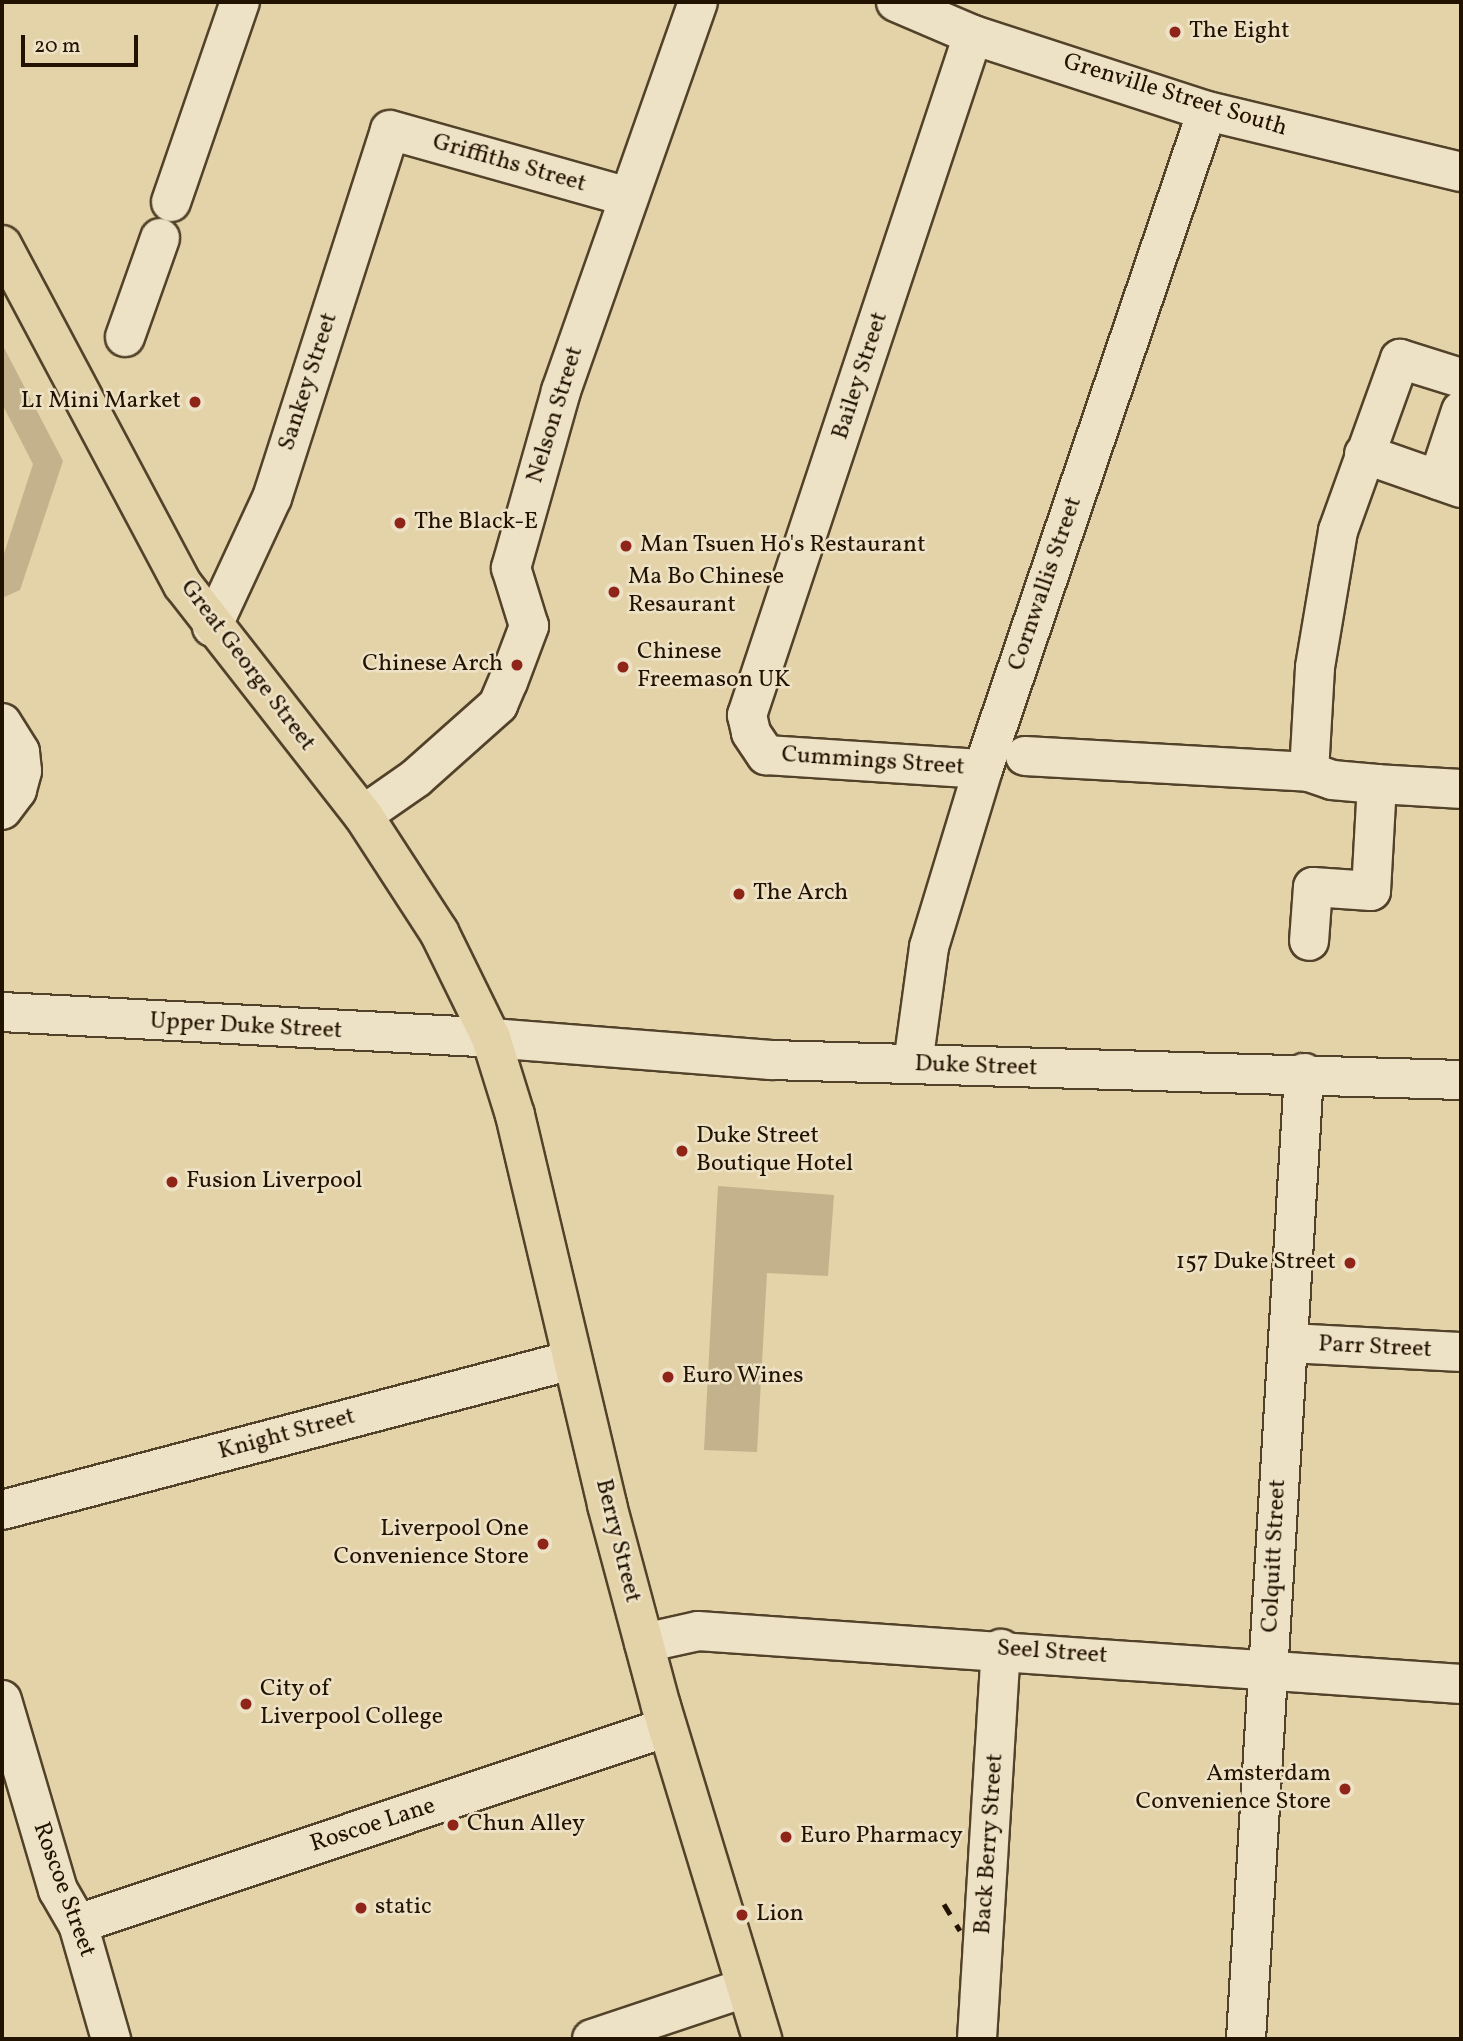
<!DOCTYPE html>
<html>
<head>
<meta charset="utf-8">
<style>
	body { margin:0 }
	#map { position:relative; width:1463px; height:2041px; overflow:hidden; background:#e4d3a8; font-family:Vollkorn,serif }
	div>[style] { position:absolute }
	.green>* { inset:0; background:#c3b28b }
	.roads { filter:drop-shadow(2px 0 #52422a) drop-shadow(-2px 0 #52422a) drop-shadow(0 2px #52422a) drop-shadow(0 -2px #52422a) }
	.minor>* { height:38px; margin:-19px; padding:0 19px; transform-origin:19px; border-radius:19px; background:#ede2c6 }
	.major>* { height:38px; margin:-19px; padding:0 19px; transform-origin:19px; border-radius:19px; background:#e4d3a8 }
	.rail>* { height:5px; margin-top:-2.5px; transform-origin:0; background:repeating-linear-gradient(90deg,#221200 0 12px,transparent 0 24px) }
	.dots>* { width:19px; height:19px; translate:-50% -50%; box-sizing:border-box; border:4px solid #ede2c6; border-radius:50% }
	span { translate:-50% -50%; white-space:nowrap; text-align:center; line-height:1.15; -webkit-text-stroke:5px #ede2c6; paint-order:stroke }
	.poi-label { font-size:24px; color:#221200 }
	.left { translate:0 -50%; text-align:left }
	.right { translate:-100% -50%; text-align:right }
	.street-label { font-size:24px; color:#221200 }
	.frame { position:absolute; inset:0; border:4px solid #221200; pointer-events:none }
	.scale { position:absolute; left:21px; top:35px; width:117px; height:32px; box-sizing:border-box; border:4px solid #221200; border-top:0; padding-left:9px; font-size:21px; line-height:24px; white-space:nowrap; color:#221200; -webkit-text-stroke:5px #ede2c6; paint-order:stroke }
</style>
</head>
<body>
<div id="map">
	<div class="green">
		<i style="clip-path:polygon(2px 344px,63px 461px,20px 590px,2px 598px,2px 560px,33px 464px,2px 404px)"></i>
		<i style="clip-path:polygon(718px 1186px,834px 1195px,828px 1276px,767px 1273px,757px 1452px,704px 1450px)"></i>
	</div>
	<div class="roads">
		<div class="minor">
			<i style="left:896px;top:2px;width:84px;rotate:23.2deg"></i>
			<i style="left:973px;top:35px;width:246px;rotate:18deg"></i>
			<i style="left:1207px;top:111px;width:261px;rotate:13.5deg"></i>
			<i style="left:973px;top:35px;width:717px;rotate:108.38deg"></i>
			<i style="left:747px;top:715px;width:18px;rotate:77deg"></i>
			<i style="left:751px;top:733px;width:27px;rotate:56deg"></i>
			<i style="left:766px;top:755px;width:217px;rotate:3.7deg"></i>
			<i style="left:171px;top:202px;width:212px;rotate:-71deg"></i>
			<i style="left:125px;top:337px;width:105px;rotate:-70.5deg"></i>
			<i style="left:1364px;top:454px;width:103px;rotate:19.3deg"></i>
			<i style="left:1438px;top:480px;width:73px;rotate:-71.6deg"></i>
			<i style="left:212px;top:627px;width:142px;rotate:-65.1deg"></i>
			<i style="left:272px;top:498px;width:386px;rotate:-72.2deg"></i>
			<i style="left:390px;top:130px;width:248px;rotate:15.7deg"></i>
			<i style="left:2px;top:723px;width:34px;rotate:58deg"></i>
			<i style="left:20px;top:752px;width:19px;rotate:84deg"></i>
			<i style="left:22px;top:771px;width:20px;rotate:105deg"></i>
			<i style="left:17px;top:790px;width:25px;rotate:127deg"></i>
			<i style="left:1025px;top:756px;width:284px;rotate:3.2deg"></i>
			<i style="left:1309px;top:772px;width:24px;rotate:19deg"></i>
			<i style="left:1332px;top:780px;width:45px;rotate:5.1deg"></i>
			<i style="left:1377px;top:784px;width:107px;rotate:93.2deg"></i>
			<i style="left:1371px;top:891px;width:58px;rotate:-176.1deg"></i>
			<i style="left:1313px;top:887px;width:54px;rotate:94.2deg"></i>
			<i style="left:1309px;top:772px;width:105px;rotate:-86.7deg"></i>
			<i style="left:1315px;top:667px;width:138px;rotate:-80.4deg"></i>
			<i style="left:1338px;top:531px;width:183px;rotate:-70.2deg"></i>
			<i style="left:1400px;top:359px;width:64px;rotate:17.3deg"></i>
			<i style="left:1377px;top:784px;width:84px;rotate:3.4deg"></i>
			<i style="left:363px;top:815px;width:65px;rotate:-34.9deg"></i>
			<i style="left:416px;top:778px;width:110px;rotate:-41.7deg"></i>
			<i style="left:498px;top:705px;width:25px;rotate:-67deg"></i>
			<i style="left:508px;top:682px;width:60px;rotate:-69.4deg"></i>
			<i style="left:529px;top:626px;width:61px;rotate:-107.2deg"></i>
			<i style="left:511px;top:568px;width:184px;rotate:-74.2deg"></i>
			<i style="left:561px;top:391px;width:412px;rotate:-70.6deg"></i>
			<i style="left:2px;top:1012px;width:490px;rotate:3deg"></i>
			<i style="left:491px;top:1038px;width:281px;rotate:4.5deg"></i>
			<i style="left:771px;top:1060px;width:690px;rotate:1.66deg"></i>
			<i style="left:913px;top:1064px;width:118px;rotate:-82.2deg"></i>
			<i style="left:929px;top:947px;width:186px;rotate:-73.1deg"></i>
			<i style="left:983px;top:769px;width:695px;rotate:-71.2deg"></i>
			<i style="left:1289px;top:1343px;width:172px;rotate:3deg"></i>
			<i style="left:2px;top:1510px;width:589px;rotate:-14.74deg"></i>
			<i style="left:644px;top:1643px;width:55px;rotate:-12.5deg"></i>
			<i style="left:698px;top:1631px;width:765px;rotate:3.97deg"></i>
			<i style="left:2px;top:1700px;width:198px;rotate:73.6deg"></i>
			<i style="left:58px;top:1890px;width:39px;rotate:60deg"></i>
			<i style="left:78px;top:1924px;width:120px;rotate:74deg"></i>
			<i style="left:78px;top:1924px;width:621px;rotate:-18.49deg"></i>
			<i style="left:592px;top:2039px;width:160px;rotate:-18.5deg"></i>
			<i style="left:977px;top:2039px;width:391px;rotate:-86.5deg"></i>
			<i style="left:1246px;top:2039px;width:968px;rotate:-86.56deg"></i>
		</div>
		<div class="major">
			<i style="left:2px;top:245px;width:385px;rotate:62deg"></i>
			<i style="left:183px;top:585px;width:292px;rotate:52deg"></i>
			<i style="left:363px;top:815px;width:140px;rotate:57deg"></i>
			<i style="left:439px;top:932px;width:118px;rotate:63.9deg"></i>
			<i style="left:491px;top:1038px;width:81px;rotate:72.7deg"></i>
			<i style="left:515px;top:1115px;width:401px;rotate:76.7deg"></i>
			<i style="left:607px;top:1505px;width:208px;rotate:75deg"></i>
			<i style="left:661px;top:1706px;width:348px;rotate:73.1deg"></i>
		</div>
	</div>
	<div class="rail">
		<i style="left:944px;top:1904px;width:31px;rotate:59deg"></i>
	</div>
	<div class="dots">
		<i style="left:1175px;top:32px;background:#8f2418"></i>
		<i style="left:195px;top:402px;background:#8f2418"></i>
		<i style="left:400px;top:523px;background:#8f2418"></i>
		<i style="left:626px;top:546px;background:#8f2418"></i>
		<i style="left:614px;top:592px;background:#8f2418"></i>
		<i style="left:517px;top:665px;background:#8f2418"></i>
		<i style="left:623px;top:667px;background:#8f2418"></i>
		<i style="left:739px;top:894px;background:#8f2418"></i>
		<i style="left:682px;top:1151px;background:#8f2418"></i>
		<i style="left:172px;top:1182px;background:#8f2418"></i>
		<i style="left:1350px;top:1263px;background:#8f2418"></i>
		<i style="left:668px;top:1377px;background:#8f2418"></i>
		<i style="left:543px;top:1544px;background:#8f2418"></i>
		<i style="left:246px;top:1704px;background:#8f2418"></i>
		<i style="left:1345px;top:1789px;background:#8f2418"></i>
		<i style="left:453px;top:1825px;background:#8f2418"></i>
		<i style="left:786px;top:1837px;background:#8f2418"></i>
		<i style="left:361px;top:1908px;background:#8f2418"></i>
		<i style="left:742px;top:1915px;background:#8f2418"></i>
	</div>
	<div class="poi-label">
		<span class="left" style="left:1189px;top:32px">The Eight</span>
		<span class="right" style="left:181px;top:402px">L1 Mini Market</span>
		<span class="left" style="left:414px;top:523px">The Black-E</span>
		<span class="left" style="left:640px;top:546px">Man Tsuen Ho's Restaurant</span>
		<span class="left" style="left:628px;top:592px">Ma Bo Chinese<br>Resaurant</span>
		<span class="left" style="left:637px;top:667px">Chinese<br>Freemason UK</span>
		<span class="right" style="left:503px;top:665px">Chinese Arch</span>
		<span class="left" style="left:753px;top:894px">The Arch</span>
		<span class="left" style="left:696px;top:1151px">Duke Street<br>Boutique Hotel</span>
		<span class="left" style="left:186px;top:1182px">Fusion Liverpool</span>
		<span class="right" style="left:1336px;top:1263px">157 Duke Street</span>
		<span class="left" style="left:682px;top:1377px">Euro Wines</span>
		<span class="right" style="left:529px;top:1544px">Liverpool One<br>Convenience Store</span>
		<span class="left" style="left:260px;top:1704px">City of<br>Liverpool College</span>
		<span class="right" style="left:1331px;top:1789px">Amsterdam<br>Convenience Store</span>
		<span class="left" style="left:467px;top:1825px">Chun Alley</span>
		<span class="left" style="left:800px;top:1837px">Euro Pharmacy</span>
		<span class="left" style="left:375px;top:1908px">static</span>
		<span class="left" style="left:756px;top:1915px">Lion</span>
	</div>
	<div class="street-label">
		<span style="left:1175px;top:96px;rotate:17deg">Grenville Street South</span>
		<span style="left:509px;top:164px;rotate:16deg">Griffiths Street</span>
		<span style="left:861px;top:376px;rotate:-72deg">Bailey Street</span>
		<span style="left:309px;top:382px;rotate:-72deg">Sankey Street</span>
		<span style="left:556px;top:415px;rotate:-73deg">Nelson Street</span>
		<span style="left:1046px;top:584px;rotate:-71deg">Cornwallis Street</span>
		<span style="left:247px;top:666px;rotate:53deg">Great George Street</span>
		<span style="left:873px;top:762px;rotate:4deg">Cummings Street</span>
		<span style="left:246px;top:1027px;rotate:3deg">Upper Duke Street</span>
		<span style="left:976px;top:1067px;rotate:2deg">Duke Street</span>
		<span style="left:1375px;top:1348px;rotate:3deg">Parr Street</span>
		<span style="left:287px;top:1435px;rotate:-15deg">Knight Street</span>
		<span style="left:617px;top:1541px;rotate:76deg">Berry Street</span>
		<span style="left:1275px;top:1556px;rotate:-87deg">Colquitt Street</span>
		<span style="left:1052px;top:1653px;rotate:4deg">Seel Street</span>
		<span style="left:373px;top:1826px;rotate:-18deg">Roscoe Lane</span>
		<span style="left:990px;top:1844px;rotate:-86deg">Back Berry Street</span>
		<span style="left:63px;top:1890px;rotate:70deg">Roscoe Street</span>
	</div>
	<div class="frame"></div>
	<div class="scale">20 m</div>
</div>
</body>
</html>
